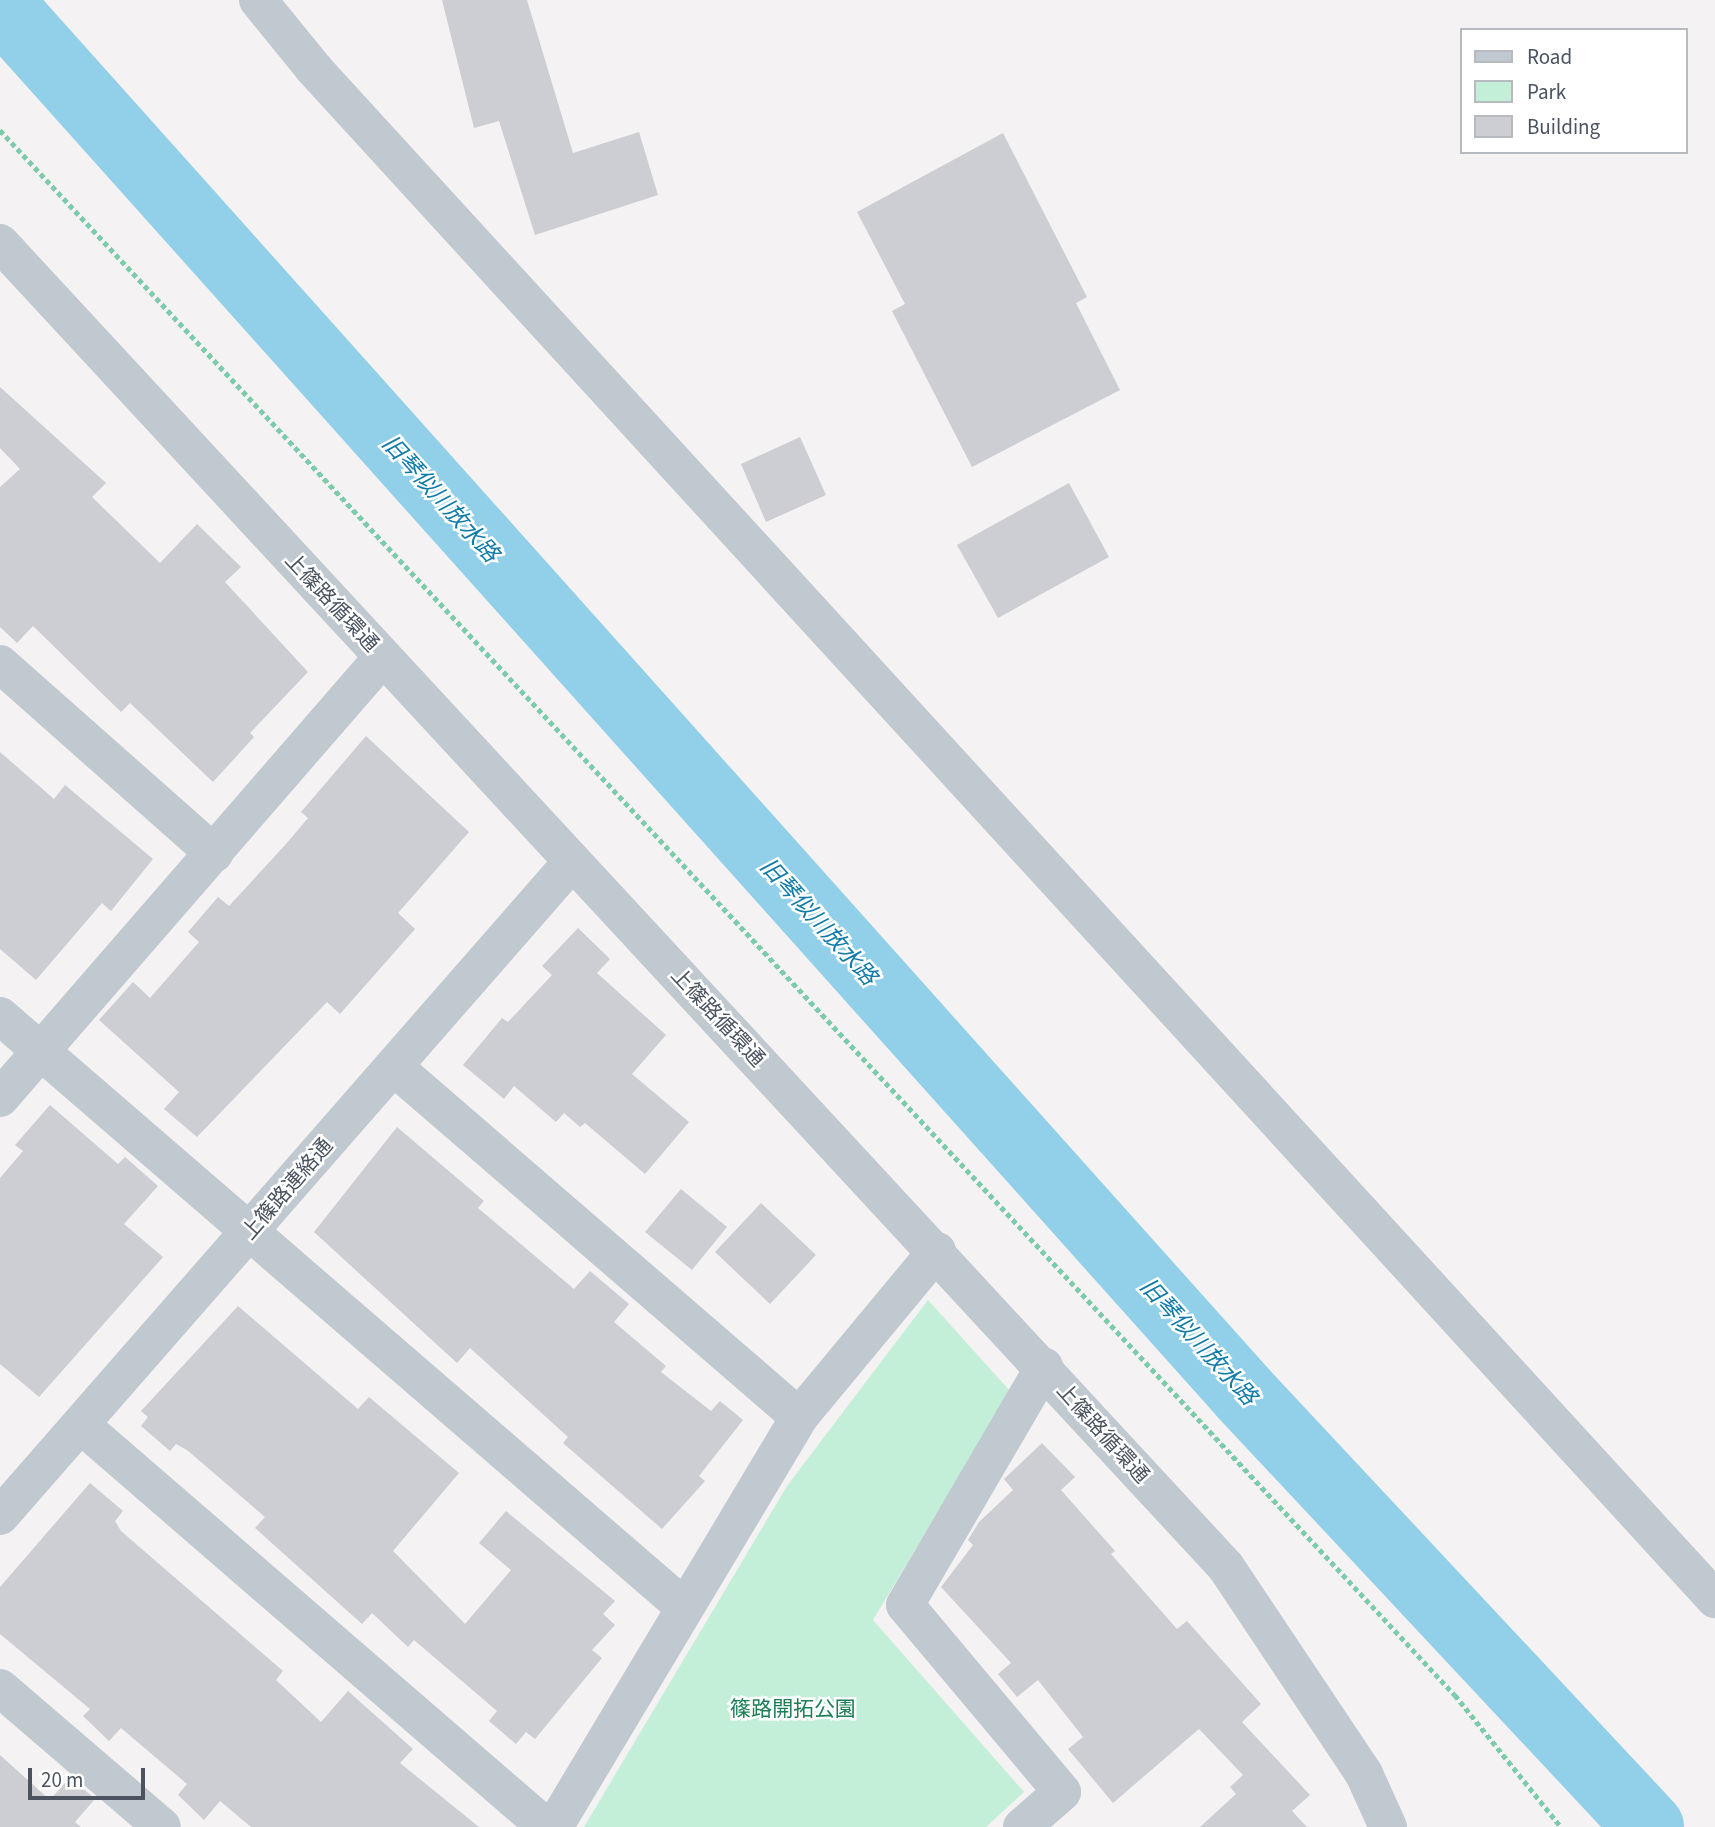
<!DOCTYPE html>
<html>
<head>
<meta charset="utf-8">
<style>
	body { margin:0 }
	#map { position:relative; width:1715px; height:1827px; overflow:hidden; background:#f4f2f2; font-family:"Source Sans 3","Noto Sans JP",sans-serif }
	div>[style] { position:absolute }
	.green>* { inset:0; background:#c3eed8 }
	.river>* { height:70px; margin:-35px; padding:0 35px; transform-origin:35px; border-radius:35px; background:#92d0e9 }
	.building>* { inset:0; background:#ccced4 }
	.path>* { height:4.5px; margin-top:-2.25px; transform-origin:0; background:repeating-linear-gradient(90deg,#7ccbab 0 5px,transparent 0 8.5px) }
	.minor>* { height:38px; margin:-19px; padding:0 19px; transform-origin:19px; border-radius:19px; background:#c0c8d0 }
	.tertiary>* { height:38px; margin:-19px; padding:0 19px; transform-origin:19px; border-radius:19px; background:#c0c8d0 }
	span { translate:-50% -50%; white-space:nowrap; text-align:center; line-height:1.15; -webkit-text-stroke:5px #fff; paint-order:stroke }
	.street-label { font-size:21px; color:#4a535f }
	.park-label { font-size:21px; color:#1c7f56 }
	.water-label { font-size:23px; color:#127ca9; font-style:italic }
	.legend { position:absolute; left:1460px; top:28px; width:228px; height:126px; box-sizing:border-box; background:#fff; border:2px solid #b7babf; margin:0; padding:9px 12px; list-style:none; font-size:21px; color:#4a535f }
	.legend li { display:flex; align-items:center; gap:14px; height:35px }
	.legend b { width:35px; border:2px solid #b7babf }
	.scale { position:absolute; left:28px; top:1768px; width:117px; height:32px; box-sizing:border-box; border:4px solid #4a535f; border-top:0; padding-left:9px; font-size:21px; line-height:24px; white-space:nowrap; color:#4a535f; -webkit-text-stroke:5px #fff; paint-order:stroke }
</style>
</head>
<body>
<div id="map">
	<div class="green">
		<i style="clip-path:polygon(928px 1300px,1010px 1391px,873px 1620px,1024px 1792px,986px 1827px,584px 1827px,787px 1486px)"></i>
	</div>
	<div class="river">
		<i style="left:0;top:4px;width:1865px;rotate:48.17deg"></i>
		<i style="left:1244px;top:1394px;width:593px;rotate:46.91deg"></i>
	</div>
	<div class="building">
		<i style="clip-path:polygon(442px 0,527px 0,573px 153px,639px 132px,658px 195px,535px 235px,499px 121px,474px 128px)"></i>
		<i style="clip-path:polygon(1003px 133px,1087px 297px,1076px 303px,1120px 390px,972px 467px,892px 311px,905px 304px,857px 212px)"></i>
		<i style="clip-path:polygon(0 387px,106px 483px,92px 497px,160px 563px,197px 524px,241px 567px,225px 582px,308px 672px,250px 733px,254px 737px,213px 782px,130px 703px,121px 712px,33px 626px,17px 643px,0 627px,0 487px,20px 469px,0 448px)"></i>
		<i style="clip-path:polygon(800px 437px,826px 495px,766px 522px,741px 464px)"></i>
		<i style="clip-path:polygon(1069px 483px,1109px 557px,998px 618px,957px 545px)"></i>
		<i style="clip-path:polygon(366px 736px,469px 832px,398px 913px,415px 929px,340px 1014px,327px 1002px,197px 1137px,164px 1109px,179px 1092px,99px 1020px,133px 982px,150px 998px,199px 942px,188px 932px,218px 897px,229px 906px,286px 844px,308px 818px,301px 812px)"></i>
		<i style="clip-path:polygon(0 752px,54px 799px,65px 785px,153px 859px,111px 911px,102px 903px,36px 980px,0 949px)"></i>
		<i style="clip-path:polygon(578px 928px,610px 959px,597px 973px,666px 1035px,632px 1074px,689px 1122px,645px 1174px,585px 1123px,580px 1127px,564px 1113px,556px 1122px,514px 1086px,504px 1099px,463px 1065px,502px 1018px,508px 1022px,552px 975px,542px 966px)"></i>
		<i style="clip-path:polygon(50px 1105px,118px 1164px,125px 1157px,158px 1186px,124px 1224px,163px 1257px,39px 1397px,0 1364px,0 1178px,23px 1151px,15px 1145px)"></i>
		<i style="clip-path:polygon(397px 1127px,484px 1201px,478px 1208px,574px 1289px,590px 1271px,629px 1304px,614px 1322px,666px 1366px,661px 1372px,711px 1411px,720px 1401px,743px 1420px,699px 1476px,705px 1481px,662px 1529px,563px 1443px,568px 1437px,470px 1348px,457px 1363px,314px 1232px)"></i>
		<i style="clip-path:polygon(681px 1189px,727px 1227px,692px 1270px,645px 1232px)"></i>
		<i style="clip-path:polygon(761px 1203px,816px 1255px,770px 1304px,715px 1252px)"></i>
		<i style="clip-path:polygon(238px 1306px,358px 1409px,369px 1397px,459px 1473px,393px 1551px,465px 1624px,511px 1570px,479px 1543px,506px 1511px,615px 1601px,603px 1614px,615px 1625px,592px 1650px,602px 1658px,535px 1739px,526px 1732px,516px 1744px,489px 1721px,497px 1711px,414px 1640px,408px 1647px,372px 1613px,362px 1624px,255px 1528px,265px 1517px,187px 1450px,176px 1444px,170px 1451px,141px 1426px,148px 1417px,141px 1411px)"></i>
		<i style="clip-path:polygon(1042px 1443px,1075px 1477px,1061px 1490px,1115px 1551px,1111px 1554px,1177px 1629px,1187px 1621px,1261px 1704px,1242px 1722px,1310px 1795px,1292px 1811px,1307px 1827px,1200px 1827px,1236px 1794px,1230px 1787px,1243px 1775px,1199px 1729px,1113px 1803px,1068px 1749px,1083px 1737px,1038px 1680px,1017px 1697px,998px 1674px,1011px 1663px,941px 1587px,973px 1545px,968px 1540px,979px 1522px,1013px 1490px,1004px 1479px)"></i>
		<i style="clip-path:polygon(90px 1483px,123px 1511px,115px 1521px,121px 1531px,283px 1671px,276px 1680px,321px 1722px,348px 1691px,413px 1749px,400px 1763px,479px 1827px,251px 1827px,220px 1801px,204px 1820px,178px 1795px,187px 1784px,121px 1728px,109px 1741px,83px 1716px,90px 1709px,0 1634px,0 1587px)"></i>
		<i style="clip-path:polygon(0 1755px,50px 1800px,70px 1777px,95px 1799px,75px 1822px,81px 1827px,0 1827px)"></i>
	</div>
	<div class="path">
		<i style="left:0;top:130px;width:2137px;rotate:47.09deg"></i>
		<i style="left:1455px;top:1695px;width:169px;rotate:51.2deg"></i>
	</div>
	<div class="minor">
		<i style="left:258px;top:0;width:89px;rotate:50.9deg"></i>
		<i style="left:314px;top:69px;width:2075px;rotate:47.52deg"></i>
		<i style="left:0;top:664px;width:286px;rotate:41.5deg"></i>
		<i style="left:0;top:1016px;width:905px;rotate:40.83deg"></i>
		<i style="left:394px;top:1067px;width:535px;rotate:40.83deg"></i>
		<i style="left:0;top:1098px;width:584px;rotate:-49.03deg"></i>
		<i style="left:81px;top:1425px;width:615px;rotate:40.84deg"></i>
		<i style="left:0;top:1688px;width:213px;rotate:40.6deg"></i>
		<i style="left:554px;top:1827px;width:478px;rotate:-59.1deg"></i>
		<i style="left:799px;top:1417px;width:216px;rotate:-50.3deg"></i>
		<i style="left:1022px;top:1827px;width:53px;rotate:-41.2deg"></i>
		<i style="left:1062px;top:1792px;width:244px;rotate:-130deg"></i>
		<i style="left:905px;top:1605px;width:276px;rotate:-59.7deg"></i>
	</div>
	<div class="tertiary">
		<i style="left:0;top:243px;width:1804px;rotate:47.2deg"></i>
		<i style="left:1226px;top:1567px;width:249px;rotate:56.3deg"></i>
		<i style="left:1364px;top:1774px;width:58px;rotate:65.6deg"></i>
		<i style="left:0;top:1516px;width:869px;rotate:-48.83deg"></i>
	</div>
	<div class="street-label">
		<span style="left:332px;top:602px;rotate:47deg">上篠路循環通</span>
		<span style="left:718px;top:1017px;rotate:47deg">上篠路循環通</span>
		<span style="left:287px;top:1189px;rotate:-49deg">上篠路連絡通</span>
		<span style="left:1103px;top:1433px;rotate:48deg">上篠路循環通</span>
	</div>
	<div class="park-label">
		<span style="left:793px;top:1709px">篠路開拓公園</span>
	</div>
	<div class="water-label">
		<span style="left:440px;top:499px;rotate:48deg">旧琴似川放水路</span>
		<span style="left:818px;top:922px;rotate:48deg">旧琴似川放水路</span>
		<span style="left:1198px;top:1342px;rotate:48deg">旧琴似川放水路</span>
	</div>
	<ul class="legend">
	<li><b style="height:9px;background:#c0c8d0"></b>Road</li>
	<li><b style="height:19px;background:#c3eed8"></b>Park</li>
	<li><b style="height:19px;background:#ccced4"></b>Building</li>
	</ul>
	<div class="scale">20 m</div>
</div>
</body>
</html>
